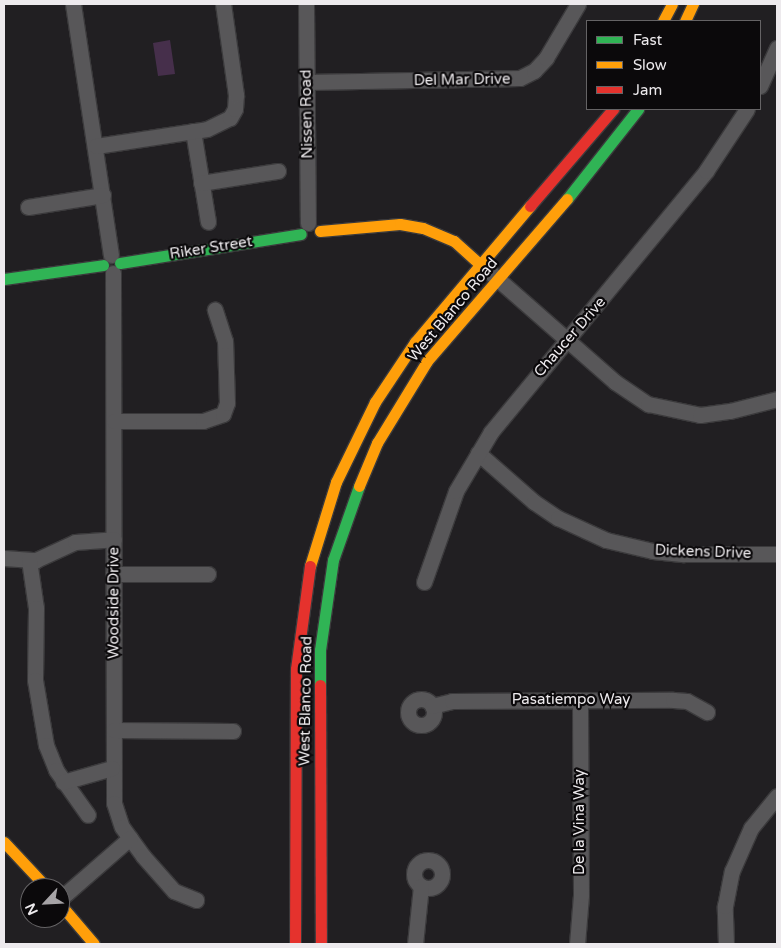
<!DOCTYPE html>
<html>
<head>
<meta charset="utf-8">
<style>
	body { margin:0 }
	#map { position:relative; width:781px; height:948px; overflow:hidden; background:#211f22; font-family:"Varela Round",sans-serif }
	div>[style] { position:absolute }
	.green>* { inset:0; background:#462f4b }
	.roads { filter:drop-shadow(1px 0 #3b3a3c) drop-shadow(-1px 0 #3b3a3c) drop-shadow(0 1px #3b3a3c) drop-shadow(0 -1px #3b3a3c) }
	.street>* { height:15px; margin:-7.5px; padding:0 7.5px; transform-origin:7.5px; border-radius:7.5px; background:#585759 }
	.street>.ring { margin:-7.5px; padding:0; box-sizing:content-box; background:none; border:15px solid #585759; border-radius:50% }
	.fast>* { height:11px; margin:-5.5px; padding:0 5.5px; transform-origin:5.5px; border-radius:5.5px; background:#30b455 }
	.slow>* { height:11px; margin:-5.5px; padding:0 5.5px; transform-origin:5.5px; border-radius:5.5px; background:#ff9f0a }
	.jam>* { height:11px; margin:-5.5px; padding:0 5.5px; transform-origin:5.5px; border-radius:5.5px; background:#e5322d }
	span { translate:-50% -50%; white-space:nowrap; text-align:center; line-height:1.15; -webkit-text-stroke:4.5px #0b090b; paint-order:stroke }
	.street-label { font-size:15px; color:#edeaed }
	.frame { position:absolute; inset:0; border:5px solid #edeaed; pointer-events:none }
	.legend { position:absolute; left:586px; top:20px; width:175px; height:90px; box-sizing:border-box; background:#0b090b; border:1px solid #656365; margin:0; padding:6px 9px; list-style:none; font-size:15px; color:#edeaed }
	.legend li { display:flex; align-items:center; gap:10px; height:25px }
	.legend b { width:25px; border:1px solid #656365 }
	.north { position:absolute; left:20px; top:878px; width:50px; height:50px; box-sizing:border-box; background:#0b090b; border:1px solid #656365; border-radius:50%; rotate:245deg; font-size:14px; font-weight:700; line-height:20px; text-align:center; color:#edeaed }
	.north::after { content:''; display:block; margin:auto; width:18px; height:22px; background:#a6a3a6; clip-path:polygon(50% 0,100% 100%,50% 72%,0 100%) }
</style>
</head>
<body>
<div id="map">
	<div class="green">
		<i style="clip-path:polygon(170px 40px,175px 74px,158px 76px,153px 43px)"></i>
	</div>
	<div class="roads">
		<div class="street">
			<i style="left:73px;top:4px;width:254px;rotate:81.4deg"></i>
			<i style="left:306px;top:4px;width:219px;rotate:89.5deg"></i>
			<i style="left:307px;top:82px;width:213px;rotate:-1.1deg"></i>
			<i style="left:520px;top:78px;width:16px;rotate:-27deg"></i>
			<i style="left:534px;top:71px;width:18px;rotate:-47deg"></i>
			<i style="left:546px;top:58px;width:63px;rotate:-59.3deg"></i>
			<i style="left:760px;top:86px;width:42px;rotate:-65.9deg"></i>
			<i style="left:193px;top:131px;width:92px;rotate:80.6deg"></i>
			<i style="left:96px;top:146px;width:112px;rotate:-8.7deg"></i>
			<i style="left:207px;top:129px;width:25px;rotate:-26deg"></i>
			<i style="left:230px;top:118px;width:10px;rotate:-61deg"></i>
			<i style="left:235px;top:109px;width:14px;rotate:-86deg"></i>
			<i style="left:236px;top:95px;width:92px;rotate:-98.1deg"></i>
			<i style="left:201px;top:183px;width:78px;rotate:-8.9deg"></i>
			<i style="left:28px;top:207px;width:76px;rotate:-9.1deg"></i>
			<i style="left:113px;top:273px;width:530px;rotate:89.89deg"></i>
			<i style="left:114px;top:803px;width:25px;rotate:72deg"></i>
			<i style="left:122px;top:827px;width:36px;rotate:54deg"></i>
			<i style="left:143px;top:856px;width:47px;rotate:48.5deg"></i>
			<i style="left:174px;top:891px;width:24px;rotate:22deg"></i>
			<i style="left:492px;top:274px;width:164px;rotate:41.3deg"></i>
			<i style="left:615px;top:382px;width:40px;rotate:34deg"></i>
			<i style="left:648px;top:404px;width:53px;rotate:11.9deg"></i>
			<i style="left:700px;top:415px;width:30px;rotate:-8deg"></i>
			<i style="left:730px;top:411px;width:49px;rotate:-14.3deg"></i>
			<i style="left:114px;top:421px;width:89px"></i>
			<i style="left:203px;top:421px;width:21px;rotate:-19deg"></i>
			<i style="left:223px;top:414px;width:12px;rotate:-70deg"></i>
			<i style="left:227px;top:403px;width:62px;rotate:-91.8deg"></i>
			<i style="left:225px;top:341px;width:33px;rotate:-108deg"></i>
			<i style="left:478px;top:453px;width:74px;rotate:41.2deg"></i>
			<i style="left:534px;top:502px;width:29px;rotate:34deg"></i>
			<i style="left:558px;top:518px;width:53px;rotate:24.6deg"></i>
			<i style="left:606px;top:540px;width:48px;rotate:13.2deg"></i>
			<i style="left:653px;top:551px;width:31px;rotate:6deg"></i>
			<i style="left:684px;top:554px;width:93px"></i>
			<i style="left:4px;top:558px;width:32px;rotate:4deg"></i>
			<i style="left:36px;top:560px;width:43px;rotate:-24.8deg"></i>
			<i style="left:75px;top:542px;width:39px;rotate:-4deg"></i>
			<i style="left:29px;top:560px;width:49px;rotate:81.7deg"></i>
			<i style="left:36px;top:608px;width:72px;rotate:90.8deg"></i>
			<i style="left:35px;top:680px;width:66px;rotate:80.4deg"></i>
			<i style="left:46px;top:745px;width:27px;rotate:68deg"></i>
			<i style="left:56px;top:770px;width:55px;rotate:54.6deg"></i>
			<i style="left:113px;top:574px;width:95px"></i>
			<i style="left:424px;top:582px;width:96px;rotate:-70.6deg"></i>
			<i style="left:456px;top:491px;width:69px;rotate:-59.3deg"></i>
			<i style="left:491px;top:432px;width:338px;rotate:-50.5deg"></i>
			<i style="left:706px;top:171px;width:74px;rotate:-56.5deg"></i>
			<i class="ring" style="left:408px;top:699px;width:11px;height:11px"></i>
			<i style="left:432px;top:706px;width:21px;rotate:-14deg"></i>
			<i style="left:452px;top:701px;width:221px;rotate:-0.3deg"></i>
			<i style="left:673px;top:700px;width:14px;rotate:4deg"></i>
			<i style="left:687px;top:701px;width:23px;rotate:29deg"></i>
			<i style="left:114px;top:730px;width:119px;rotate:0.5deg"></i>
			<i style="left:63px;top:782px;width:51px;rotate:-15.9deg"></i>
			<i class="ring" style="left:414px;top:860px;width:13px;height:13px"></i>
			<i style="left:60px;top:899px;width:93px;rotate:-41.1deg"></i>
			<i style="left:415px;top:944px;width:58px;rotate:-84.1deg"></i>
			<i style="left:577px;top:944px;width:49px;rotate:-85.3deg"></i>
			<i style="left:581px;top:895px;width:195px;rotate:-90.3deg"></i>
			<i style="left:726px;top:944px;width:38px;rotate:-92deg"></i>
			<i style="left:725px;top:906px;width:36px;rotate:-79deg"></i>
			<i style="left:732px;top:871px;width:47px;rotate:-66.2deg"></i>
			<i style="left:751px;top:828px;width:41px;rotate:-50.9deg"></i>
		</div>
		<div class="fast">
			<i style="left:567px;top:199px;width:115px;rotate:-51.7deg"></i>
			<i style="left:120px;top:263px;width:183px;rotate:-9.1deg"></i>
			<i style="left:4px;top:279px;width:100px;rotate:-8deg"></i>
			<i style="left:320px;top:685px;width:35px;rotate:-90deg"></i>
			<i style="left:320px;top:650px;width:91px;rotate:-81.8deg"></i>
			<i style="left:333px;top:560px;width:78px;rotate:-70.6deg"></i>
		</div>
		<div class="slow">
			<i style="left:663px;top:21px;width:19px;rotate:-62deg"></i>
			<i style="left:685px;top:21px;width:19px;rotate:-65deg"></i>
			<i style="left:320px;top:231px;width:80px;rotate:-5deg"></i>
			<i style="left:400px;top:224px;width:23px;rotate:10deg"></i>
			<i style="left:423px;top:228px;width:34px;rotate:23deg"></i>
			<i style="left:454px;top:241px;width:36px;rotate:42deg"></i>
			<i style="left:359px;top:486px;width:47px;rotate:-67.3deg"></i>
			<i style="left:377px;top:443px;width:96px;rotate:-58.6deg"></i>
			<i style="left:427px;top:361px;width:214px;rotate:-49.2deg"></i>
			<i style="left:310px;top:566px;width:88px;rotate:-72.8deg"></i>
			<i style="left:336px;top:482px;width:89px;rotate:-64deg"></i>
			<i style="left:375px;top:402px;width:72px;rotate:-56.3deg"></i>
			<i style="left:415px;top:342px;width:178px;rotate:-49.8deg"></i>
			<i style="left:4px;top:842px;width:63px;rotate:46.9deg"></i>
			<i style="left:60px;top:904px;width:52px;rotate:49.6deg"></i>
		</div>
		<div class="jam">
			<i style="left:530px;top:206px;width:128px;rotate:-49.4deg"></i>
			<i style="left:320px;top:685px;width:259px;rotate:89.8deg"></i>
			<i style="left:295px;top:944px;width:275px;rotate:-89.8deg"></i>
			<i style="left:296px;top:669px;width:104px;rotate:-82.3deg"></i>
		</div>
	</div>
	<div class="street-label">
		<span style="left:462px;top:80px;rotate:-1deg">Del Mar Drive</span>
		<span style="left:307px;top:114px;rotate:-91deg">Nissen Road</span>
		<span style="left:211px;top:248px;rotate:-9deg">Riker Street</span>
		<span style="left:453px;top:310px;rotate:-50deg">West Blanco Road</span>
		<span style="left:570px;top:337px;rotate:-49deg">Chaucer Drive</span>
		<span style="left:703px;top:552px;rotate:2deg">Dickens Drive</span>
		<span style="left:114px;top:603px;rotate:-90deg">Woodside Drive</span>
		<span style="left:571px;top:700px">Pasatiempo Way</span>
		<span style="left:306px;top:701px;rotate:-89deg">West Blanco Road</span>
		<span style="left:580px;top:822px;rotate:-90deg">De la Vina Way</span>
	</div>
	<div class="frame"></div>
	<ul class="legend">
	<li><b style="height:6px;background:#30b455"></b>Fast</li>
	<li><b style="height:6px;background:#ff9f0a"></b>Slow</li>
	<li><b style="height:6px;background:#e5322d"></b>Jam</li>
	</ul>
	<div class="north">N</div>
</div>
</body>
</html>
